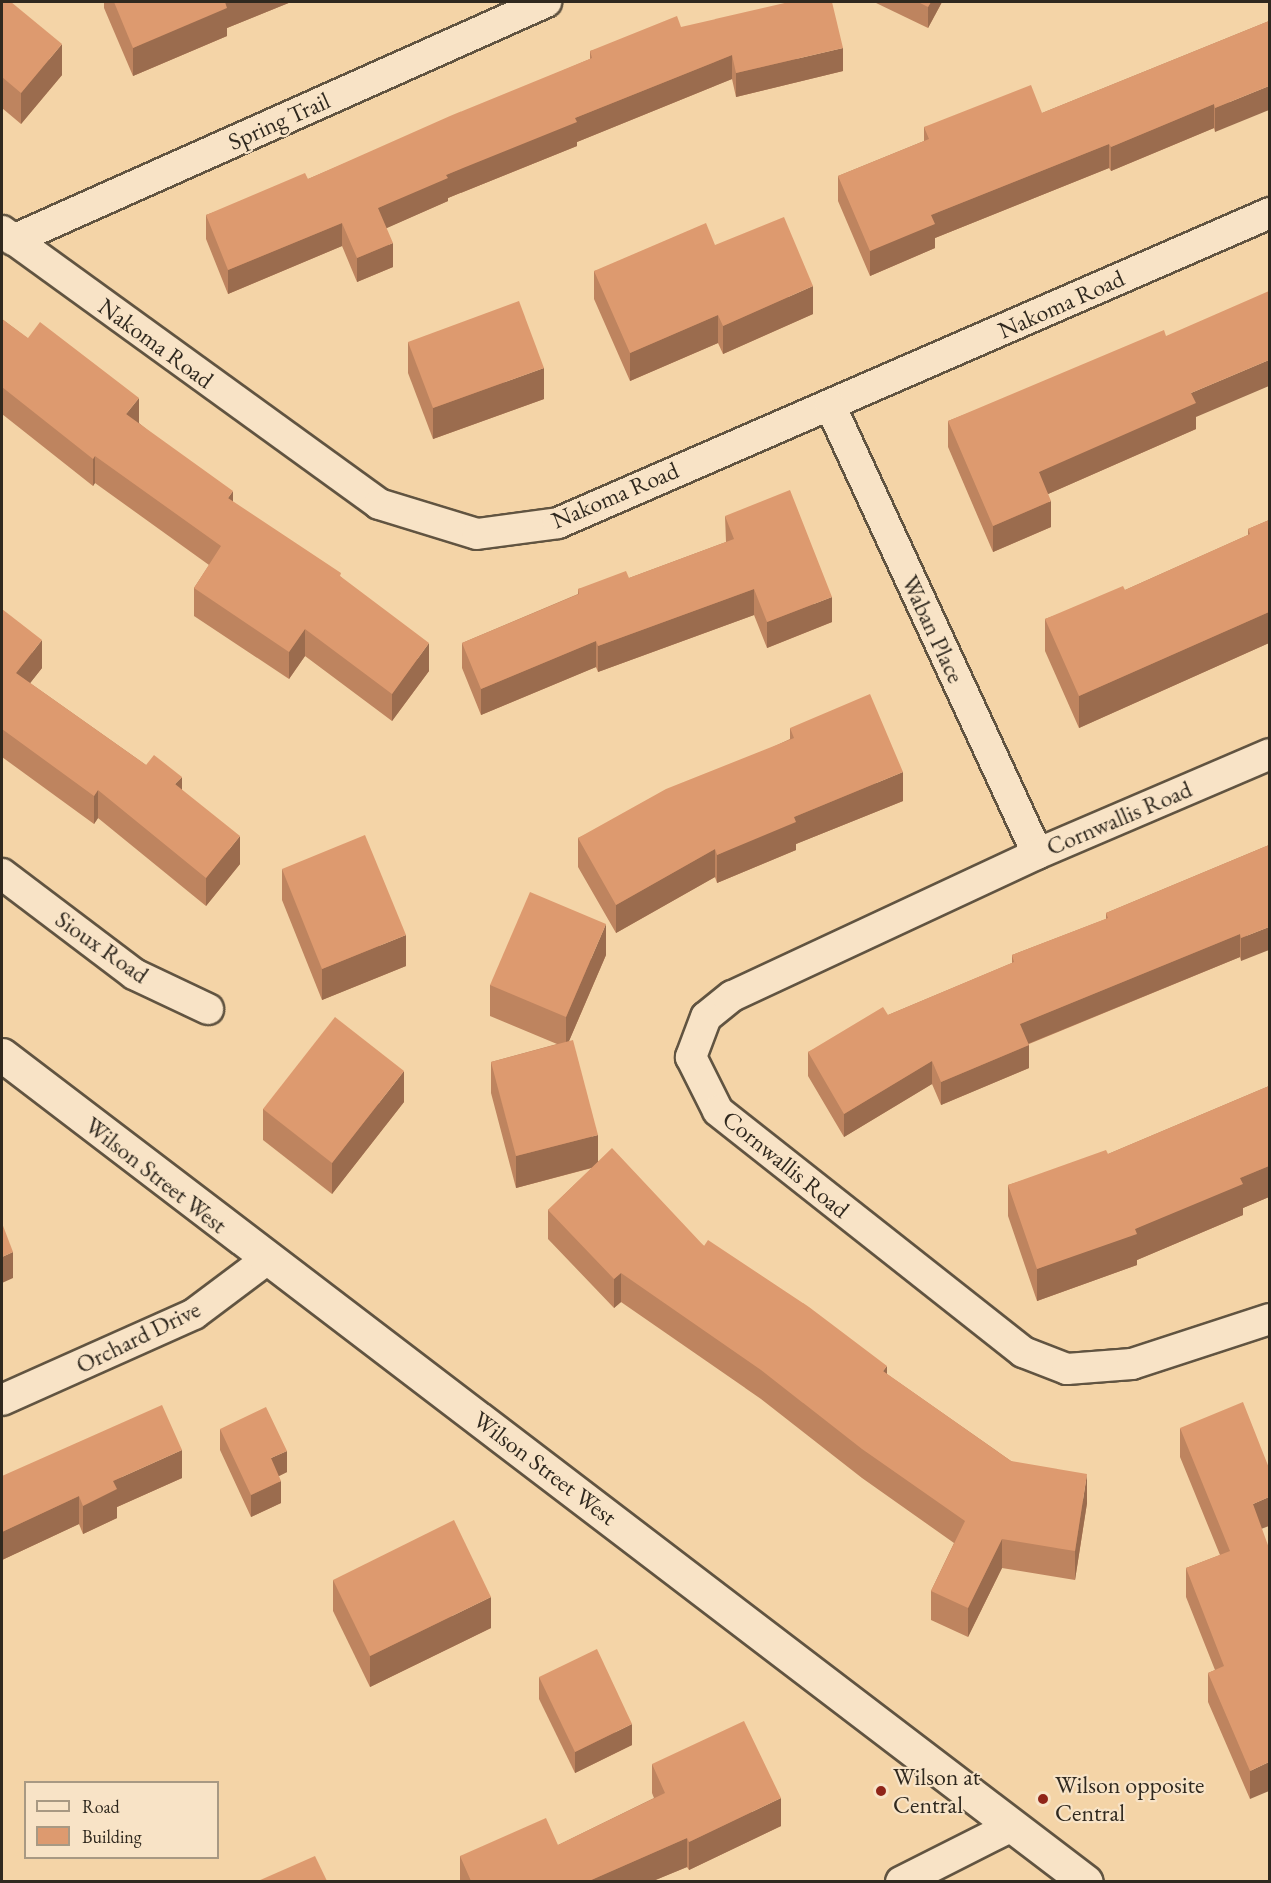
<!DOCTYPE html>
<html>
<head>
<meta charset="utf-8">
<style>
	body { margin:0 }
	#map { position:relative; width:1271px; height:1883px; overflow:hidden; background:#f4d4a7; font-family:"EB Garamond",serif }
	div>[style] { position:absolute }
	.roads { filter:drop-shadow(2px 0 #615441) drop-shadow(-2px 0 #615441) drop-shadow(0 2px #615441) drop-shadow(0 -2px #615441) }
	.minor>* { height:30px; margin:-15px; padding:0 15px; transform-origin:15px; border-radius:15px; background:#f8e3c6 }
	.secondary>* { height:33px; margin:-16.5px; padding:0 16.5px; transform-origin:16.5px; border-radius:16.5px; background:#f8e3c6 }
	.wall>* { inset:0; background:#be845f }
	.shaded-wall>* { inset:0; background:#9b6c4e }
	.building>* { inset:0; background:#dd9a6f }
	.dots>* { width:16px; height:16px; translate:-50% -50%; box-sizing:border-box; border:3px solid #f8e3c6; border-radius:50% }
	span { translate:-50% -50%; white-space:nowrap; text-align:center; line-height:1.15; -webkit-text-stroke:4.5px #f8e3c6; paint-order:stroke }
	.street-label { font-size:24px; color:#30291f }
	.poi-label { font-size:24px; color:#30291f }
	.left { translate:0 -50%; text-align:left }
	.frame { position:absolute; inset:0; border:3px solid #30291f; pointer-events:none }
	.legend { position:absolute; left:24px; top:1781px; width:195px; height:78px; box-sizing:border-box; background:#f8e3c6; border:2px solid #a89983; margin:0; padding:8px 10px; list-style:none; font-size:18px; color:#30291f }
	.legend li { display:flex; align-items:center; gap:12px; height:30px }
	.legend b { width:30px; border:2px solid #a89983 }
</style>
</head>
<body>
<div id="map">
	<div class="roads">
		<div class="minor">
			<i style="left:2px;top:231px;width:465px;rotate:35.9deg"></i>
			<i style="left:379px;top:504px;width:102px;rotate:17deg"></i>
			<i style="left:477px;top:534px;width:82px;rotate:-7.7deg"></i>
			<i style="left:558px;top:523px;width:777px;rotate:-23.53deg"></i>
			<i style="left:13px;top:240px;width:584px;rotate:-24.06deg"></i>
			<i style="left:830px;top:405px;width:494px;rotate:65.2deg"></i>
			<i style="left:1270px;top:754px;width:254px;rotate:156.8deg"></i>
			<i style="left:1037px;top:854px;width:336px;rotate:155deg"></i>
			<i style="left:732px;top:996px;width:33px;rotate:141deg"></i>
			<i style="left:706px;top:1017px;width:43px;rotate:110.6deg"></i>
			<i style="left:691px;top:1057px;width:60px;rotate:63.4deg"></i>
			<i style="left:718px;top:1111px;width:389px;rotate:38.3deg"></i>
			<i style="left:1023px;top:1352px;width:47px;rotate:21.1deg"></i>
			<i style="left:1067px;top:1369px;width:65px;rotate:-4.4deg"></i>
			<i style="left:1132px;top:1364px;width:145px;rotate:-18.1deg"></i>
			<i style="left:2px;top:874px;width:166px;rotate:37.1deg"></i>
			<i style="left:134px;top:974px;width:82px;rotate:25.3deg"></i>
			<i style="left:2px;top:1400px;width:210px;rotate:-24.1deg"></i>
			<i style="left:194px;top:1314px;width:90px;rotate:-36.9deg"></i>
			<i style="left:901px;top:1882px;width:122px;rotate:-26.8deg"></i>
		</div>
		<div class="secondary">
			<i style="left:2px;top:1055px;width:1363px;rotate:37.34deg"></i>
		</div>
	</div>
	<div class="wall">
		<i style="clip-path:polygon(2px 2px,62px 75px,21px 124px,2px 108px)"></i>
		<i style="clip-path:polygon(104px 2px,291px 2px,227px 28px,227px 36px,133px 76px,104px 8px)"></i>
		<i style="clip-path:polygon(874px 2px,942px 2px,928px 28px)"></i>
		<i style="clip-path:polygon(1269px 21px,1215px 132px,1214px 128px,1111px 171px,1109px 168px,935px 238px,935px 248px,870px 276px,838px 201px,838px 176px,924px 141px,924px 127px,1042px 113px)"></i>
		<i style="clip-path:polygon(681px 27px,843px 71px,736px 97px,732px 79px,577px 142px,577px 146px,448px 198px,448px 201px,386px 228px,393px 267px,357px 282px,342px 246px,228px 294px,206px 239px,206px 215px,308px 179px,590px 59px,590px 51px)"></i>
		<i style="clip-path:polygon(715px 245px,813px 314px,723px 354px,718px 343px,630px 381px,594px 299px,594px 271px)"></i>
		<i style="clip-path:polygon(2px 319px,139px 423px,233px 502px,341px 577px,429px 671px,392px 721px,305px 656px,289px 679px,194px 616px,194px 588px,209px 565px,95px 483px,93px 486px,2px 414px)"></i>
		<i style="clip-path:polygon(1166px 336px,1196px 417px,1196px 429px,1048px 494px,1051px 527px,993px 552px,948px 447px,948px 421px)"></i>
		<i style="clip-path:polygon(408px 342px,544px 399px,433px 439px,408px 373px)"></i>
		<i style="clip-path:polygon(725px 516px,832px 622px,767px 648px,754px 615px,598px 672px,596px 667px,481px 715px,462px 668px,462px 643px,578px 594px,578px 589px,629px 578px,726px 542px)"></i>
		<i style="clip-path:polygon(1269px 520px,1269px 643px,1079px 728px,1045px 651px,1045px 619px,1125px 590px,1248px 535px,1248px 529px)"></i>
		<i style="clip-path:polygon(2px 609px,42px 668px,30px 683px,146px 765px,182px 790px,240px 864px,206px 906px,98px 818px,94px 824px,2px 757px)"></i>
		<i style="clip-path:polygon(790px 728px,903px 801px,796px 844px,796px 850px,717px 883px,715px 877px,616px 933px,578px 867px,578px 838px,790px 739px)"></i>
		<i style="clip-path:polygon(1269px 845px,1241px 961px,1240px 957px,1029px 1044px,1029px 1068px,941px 1105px,932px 1084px,844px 1137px,808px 1076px,808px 1052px,888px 1015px,1012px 963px,1012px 955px,1106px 919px,1106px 913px)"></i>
		<i style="clip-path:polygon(282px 869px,406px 966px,322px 1000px,282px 900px)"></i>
		<i style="clip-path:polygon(606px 955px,569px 1041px,598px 1161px,704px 1246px,1011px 1461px,1087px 1503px,1075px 1580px,1002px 1568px,968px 1637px,931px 1620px,931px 1591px,954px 1543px,862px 1478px,761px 1399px,621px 1302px,614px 1308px,548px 1239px,548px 1210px,592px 1168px,516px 1188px,491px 1093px,491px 1062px,557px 1044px,490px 1016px,490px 985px)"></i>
		<i style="clip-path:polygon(1269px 1086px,1269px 1197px,1243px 1208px,1243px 1215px,1137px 1260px,1137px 1265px,1037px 1301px,1008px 1216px,1008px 1185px,1108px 1154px)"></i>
		<i style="clip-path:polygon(404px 1102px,332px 1194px,263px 1140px,263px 1109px)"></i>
		<i style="clip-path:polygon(1180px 1428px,1262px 1529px,1250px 1799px,1208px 1702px,1208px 1673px,1215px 1670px,1186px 1597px,1186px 1568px,1220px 1555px,1180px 1457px)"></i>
		<i style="clip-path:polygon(220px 1429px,287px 1472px,279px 1476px,281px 1503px,251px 1517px,220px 1450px)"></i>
		<i style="clip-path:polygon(2px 1476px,182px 1478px,117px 1507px,117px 1518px,83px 1534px,79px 1524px,2px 1560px)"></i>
		<i style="clip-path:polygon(333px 1580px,491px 1628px,370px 1687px,333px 1611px)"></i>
		<i style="clip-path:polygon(539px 1677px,632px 1745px,575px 1773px,539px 1699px)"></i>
		<i style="clip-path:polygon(652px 1764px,781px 1826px,689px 1870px,687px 1867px,653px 1881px,460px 1881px,460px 1856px,558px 1845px,654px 1798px,652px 1793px)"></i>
	</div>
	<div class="shaded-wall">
		<i style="clip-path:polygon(225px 2px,291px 2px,227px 28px,227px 36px,133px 76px,133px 48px)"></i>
		<i style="clip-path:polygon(931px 2px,942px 2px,928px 28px,928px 7px)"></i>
		<i style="clip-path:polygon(62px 44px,62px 75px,21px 124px,21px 93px)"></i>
		<i style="clip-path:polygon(843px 48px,843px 71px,736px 97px,736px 73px)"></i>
		<i style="clip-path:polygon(732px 55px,732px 79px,577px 142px,577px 146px,448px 198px,448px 201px,378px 232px,378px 208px,446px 175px,575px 118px)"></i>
		<i style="clip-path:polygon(1269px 86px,1269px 110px,1215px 132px,1215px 108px)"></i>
		<i style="clip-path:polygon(1214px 104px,1214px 128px,1111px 171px,1111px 147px)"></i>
		<i style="clip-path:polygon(1109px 144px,1109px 168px,935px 238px,935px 248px,870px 276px,870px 251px,931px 215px)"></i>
		<i style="clip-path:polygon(342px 223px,342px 246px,228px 294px,228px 270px)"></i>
		<i style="clip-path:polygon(393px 243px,393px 267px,357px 282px,357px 258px)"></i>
		<i style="clip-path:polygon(813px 286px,813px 314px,723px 354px,723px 326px)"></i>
		<i style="clip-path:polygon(718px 315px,718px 343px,630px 381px,630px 353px)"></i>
		<i style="clip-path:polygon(1269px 360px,1269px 386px,1196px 417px,1196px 429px,1039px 498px,1039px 472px,1191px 393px)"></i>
		<i style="clip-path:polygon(544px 368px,544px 399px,433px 439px,433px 408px)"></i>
		<i style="clip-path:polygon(139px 398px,139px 426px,126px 414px)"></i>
		<i style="clip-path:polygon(95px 456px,95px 483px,93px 486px,93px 459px)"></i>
		<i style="clip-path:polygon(233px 491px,233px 519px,228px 498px)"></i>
		<i style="clip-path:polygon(1051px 501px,1051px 527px,993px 552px,993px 526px)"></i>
		<i style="clip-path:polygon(754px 589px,754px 615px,598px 672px,598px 646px)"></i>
		<i style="clip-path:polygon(832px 597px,832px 622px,767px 648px,767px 622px)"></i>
		<i style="clip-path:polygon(1269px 612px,1269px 643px,1079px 728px,1079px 696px)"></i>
		<i style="clip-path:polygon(305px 629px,305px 656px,289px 679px,289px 652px)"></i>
		<i style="clip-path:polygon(42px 640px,42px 668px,16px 701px,16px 673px)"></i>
		<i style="clip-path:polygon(596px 641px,596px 667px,481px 715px,481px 689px)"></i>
		<i style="clip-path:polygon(429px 643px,429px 671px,392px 721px,392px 694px)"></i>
		<i style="clip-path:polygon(903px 772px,903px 801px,796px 844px,796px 850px,717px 883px,717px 855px,794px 817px)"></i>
		<i style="clip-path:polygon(182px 777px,182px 805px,175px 784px)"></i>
		<i style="clip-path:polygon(98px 790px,98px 818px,94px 824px,94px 796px)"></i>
		<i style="clip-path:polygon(240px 836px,240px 864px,206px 906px,206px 878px)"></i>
		<i style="clip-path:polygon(715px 849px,715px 877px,616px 933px,616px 905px)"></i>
		<i style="clip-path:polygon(606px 924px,606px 955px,566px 1048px,566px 1017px)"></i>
		<i style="clip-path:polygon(1269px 927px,1269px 950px,1241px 961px,1241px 938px)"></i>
		<i style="clip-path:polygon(1240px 934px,1240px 957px,1020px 1047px,1020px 1024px)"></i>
		<i style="clip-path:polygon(406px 935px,406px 966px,322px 1000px,322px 969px)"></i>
		<i style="clip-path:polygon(1029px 1045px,1029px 1068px,941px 1105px,941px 1082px)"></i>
		<i style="clip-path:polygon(932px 1061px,932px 1084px,844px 1137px,844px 1114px)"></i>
		<i style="clip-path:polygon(404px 1071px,404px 1102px,332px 1194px,332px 1163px)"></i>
		<i style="clip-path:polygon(598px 1135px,598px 1166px,516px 1188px,516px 1156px)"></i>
		<i style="clip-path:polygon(1269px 1166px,1269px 1197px,1243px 1208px,1243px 1215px,1137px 1260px,1137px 1265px,1037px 1301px,1037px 1269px,1135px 1229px,1240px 1178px)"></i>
		<i style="clip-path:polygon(13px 1252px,13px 1278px,2px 1283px,2px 1257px)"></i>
		<i style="clip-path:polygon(621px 1273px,621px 1302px,614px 1308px,614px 1279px)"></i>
		<i style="clip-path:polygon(887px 1366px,887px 1395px,883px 1371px)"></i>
		<i style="clip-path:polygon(182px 1450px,182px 1478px,117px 1507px,117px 1518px,83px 1534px,83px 1506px,113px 1481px)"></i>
		<i style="clip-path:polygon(287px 1451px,287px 1472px,271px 1480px,271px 1458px)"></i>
		<i style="clip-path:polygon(1087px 1474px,1087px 1503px,1075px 1580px,1075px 1551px)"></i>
		<i style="clip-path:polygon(281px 1481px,281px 1503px,251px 1517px,251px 1495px)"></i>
		<i style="clip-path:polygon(79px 1496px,79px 1524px,2px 1560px,2px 1532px)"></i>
		<i style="clip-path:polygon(1269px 1497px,1269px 1526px,1253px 1532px,1253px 1504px)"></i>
		<i style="clip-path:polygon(1002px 1539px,1002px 1568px,968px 1637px,968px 1608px)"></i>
		<i style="clip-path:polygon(491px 1597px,491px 1628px,370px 1687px,370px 1656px)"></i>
		<i style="clip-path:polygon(632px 1724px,632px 1745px,575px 1773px,575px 1752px)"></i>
		<i style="clip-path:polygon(1269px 1762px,1269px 1791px,1250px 1799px,1250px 1771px)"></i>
		<i style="clip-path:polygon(781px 1798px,781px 1826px,689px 1870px,689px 1842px)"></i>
		<i style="clip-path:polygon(687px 1838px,687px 1867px,653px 1881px,589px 1881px)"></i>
	</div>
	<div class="building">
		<i style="clip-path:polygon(2px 2px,11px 2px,62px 44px,21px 93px,2px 77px)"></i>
		<i style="clip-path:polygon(114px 2px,225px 2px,227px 8px,133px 48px)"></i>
		<i style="clip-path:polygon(789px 2px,832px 2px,843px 48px,736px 73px,732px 55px,575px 118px,577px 122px,446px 175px,448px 178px,378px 208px,393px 243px,357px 258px,342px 223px,228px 270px,206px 215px,305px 173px,308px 179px,450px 116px,592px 58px,590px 51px,677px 16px,681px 27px)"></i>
		<i style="clip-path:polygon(918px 2px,931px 2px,928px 7px)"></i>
		<i style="clip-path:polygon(1269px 21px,1269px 86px,1215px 108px,1214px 104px,1111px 147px,1109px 144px,931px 215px,935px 224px,870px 251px,838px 176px,929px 139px,924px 127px,1031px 85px,1042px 113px)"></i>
		<i style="clip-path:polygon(784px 217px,813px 286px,723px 326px,718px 315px,630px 353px,594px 271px,706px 223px,715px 245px)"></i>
		<i style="clip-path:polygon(1269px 291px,1269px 360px,1191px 393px,1196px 403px,1039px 472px,1051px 501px,993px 526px,948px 421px,1164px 330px,1166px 336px)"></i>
		<i style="clip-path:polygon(519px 301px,544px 368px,433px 408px,408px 342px)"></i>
		<i style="clip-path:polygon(2px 319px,28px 338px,40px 322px,139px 398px,126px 414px,233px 491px,228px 498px,341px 573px,340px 576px,429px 643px,392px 694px,305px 629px,289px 652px,194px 588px,221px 546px,95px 456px,93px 459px,2px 387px)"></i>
		<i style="clip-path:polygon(790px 490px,832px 597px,767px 622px,754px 589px,598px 646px,596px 641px,481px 689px,462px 643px,579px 594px,578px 589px,626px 571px,629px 578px,734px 539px,725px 516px)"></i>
		<i style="clip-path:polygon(1269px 520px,1269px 612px,1079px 696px,1045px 619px,1123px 586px,1125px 590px,1250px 534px,1248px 529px)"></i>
		<i style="clip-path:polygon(2px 609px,42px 640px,16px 673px,146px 765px,154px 755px,182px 777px,175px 784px,240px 836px,206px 878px,98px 790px,94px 796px,2px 729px)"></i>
		<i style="clip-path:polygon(870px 694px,903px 772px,794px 817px,796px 822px,717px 855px,715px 849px,616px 905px,578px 838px,666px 789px,794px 738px,790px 728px)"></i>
		<i style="clip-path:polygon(365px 835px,406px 935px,322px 969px,282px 869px)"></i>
		<i style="clip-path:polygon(1269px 845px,1269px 927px,1241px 938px,1240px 934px,1020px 1024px,1029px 1045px,941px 1082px,932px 1061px,844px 1114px,808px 1052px,883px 1007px,888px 1015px,1014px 962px,1012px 955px,1108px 918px,1106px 913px)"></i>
		<i style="clip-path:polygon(530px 892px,606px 924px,566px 1017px,490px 985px)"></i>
		<i style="clip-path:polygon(335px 1017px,404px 1071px,332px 1163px,263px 1109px)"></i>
		<i style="clip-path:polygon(573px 1040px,598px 1135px,516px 1156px,491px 1062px)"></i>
		<i style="clip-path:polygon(1269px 1086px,1269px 1166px,1240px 1178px,1243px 1184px,1135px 1229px,1137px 1234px,1037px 1269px,1008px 1185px,1106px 1150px,1108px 1154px)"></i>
		<i style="clip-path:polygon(612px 1148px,704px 1246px,708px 1240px,809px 1307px,887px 1366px,883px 1371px,1011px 1461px,1087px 1474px,1075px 1551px,1002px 1539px,968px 1608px,931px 1591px,965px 1521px,862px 1449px,761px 1370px,621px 1273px,614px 1279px,548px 1210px)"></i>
		<i style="clip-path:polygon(2px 1223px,13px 1252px,2px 1257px)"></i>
		<i style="clip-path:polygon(1243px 1402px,1269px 1468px,1269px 1497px,1253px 1504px,1269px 1548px,1269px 1762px,1250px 1771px,1208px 1673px,1224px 1666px,1186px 1568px,1230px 1551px,1180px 1428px)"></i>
		<i style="clip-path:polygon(162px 1405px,182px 1450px,113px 1481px,117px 1489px,83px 1506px,79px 1496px,2px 1532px,2px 1476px)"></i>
		<i style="clip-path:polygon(266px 1407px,287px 1451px,271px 1458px,281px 1481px,251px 1495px,220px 1429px)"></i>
		<i style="clip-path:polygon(454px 1520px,491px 1597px,370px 1656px,333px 1580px)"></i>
		<i style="clip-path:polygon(597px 1649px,632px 1724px,575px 1752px,539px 1677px)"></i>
		<i style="clip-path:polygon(744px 1721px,781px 1798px,689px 1842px,687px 1838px,589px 1881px,470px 1881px,471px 1881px,460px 1856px,546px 1818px,558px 1845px,665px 1793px,652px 1764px)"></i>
		<i style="clip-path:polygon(315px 1856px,327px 1881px,258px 1881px)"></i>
	</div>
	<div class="dots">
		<i style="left:881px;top:1791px;background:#8f2418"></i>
		<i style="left:1043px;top:1799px;background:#8f2418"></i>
	</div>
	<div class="street-label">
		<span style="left:279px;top:121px;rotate:-24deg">Spring Trail</span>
		<span style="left:1061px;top:304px;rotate:-24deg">Nakoma Road</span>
		<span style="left:156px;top:343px;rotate:36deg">Nakoma Road</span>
		<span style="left:615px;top:495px;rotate:-23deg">Nakoma Road</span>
		<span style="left:933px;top:629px;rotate:65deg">Waban Place</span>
		<span style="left:1119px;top:818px;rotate:-23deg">Cornwallis Road</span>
		<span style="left:102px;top:947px;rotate:35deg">Sioux Road</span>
		<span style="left:786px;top:1164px;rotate:39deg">Cornwallis Road</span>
		<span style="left:156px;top:1175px;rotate:38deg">Wilson Street West</span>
		<span style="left:138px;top:1337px;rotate:-26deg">Orchard Drive</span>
		<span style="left:545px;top:1468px;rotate:37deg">Wilson Street West</span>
	</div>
	<div class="poi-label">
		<span class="left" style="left:893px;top:1791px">Wilson at<br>Central</span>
		<span class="left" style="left:1055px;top:1799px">Wilson opposite<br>Central</span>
	</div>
	<div class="frame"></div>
	<ul class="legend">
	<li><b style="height:8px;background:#f8e3c6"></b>Road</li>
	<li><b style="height:16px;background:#dd9a6f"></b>Building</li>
	</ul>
</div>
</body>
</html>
